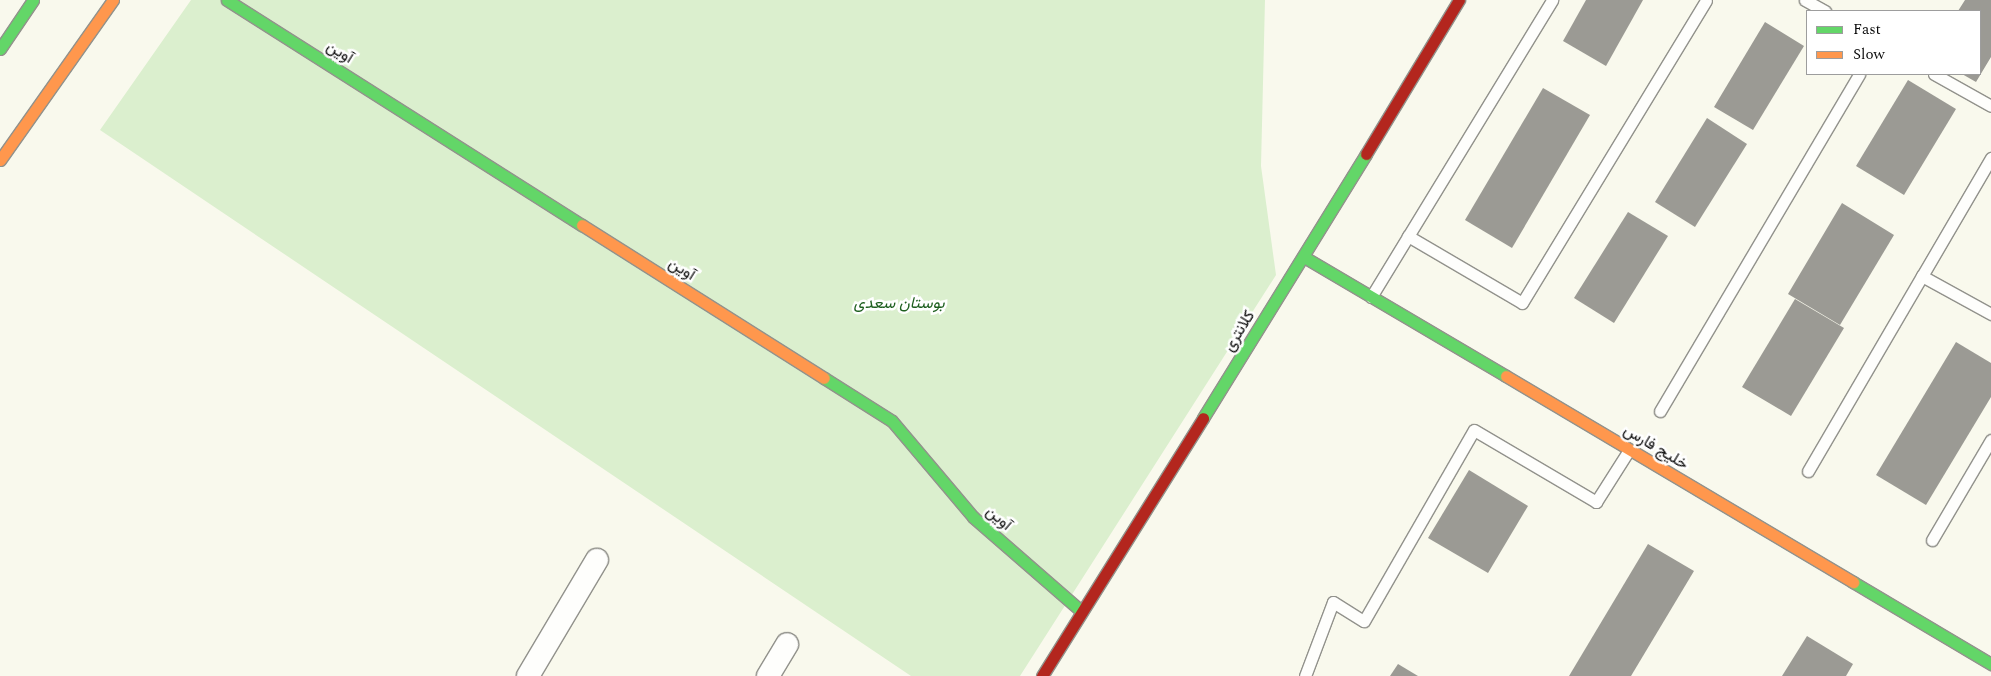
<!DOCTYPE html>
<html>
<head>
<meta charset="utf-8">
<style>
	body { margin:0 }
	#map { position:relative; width:1991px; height:676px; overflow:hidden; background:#f9f9ed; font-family:Spectral,Vazirmatn,serif }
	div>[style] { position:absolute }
	.green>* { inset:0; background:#dbefce }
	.building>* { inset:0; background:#9b9a94 }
	.roads { filter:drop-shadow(1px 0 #92928c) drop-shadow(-1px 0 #92928c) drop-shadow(0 1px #92928c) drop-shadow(0 -1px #92928c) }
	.lane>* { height:11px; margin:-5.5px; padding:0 5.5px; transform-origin:5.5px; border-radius:5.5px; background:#fefefc }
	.street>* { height:22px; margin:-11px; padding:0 11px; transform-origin:11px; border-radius:11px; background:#fefefc }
	.fast>* { height:11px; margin:-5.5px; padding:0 5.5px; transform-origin:5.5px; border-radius:5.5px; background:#63d668 }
	.slow>* { height:11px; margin:-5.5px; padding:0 5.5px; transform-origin:5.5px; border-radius:5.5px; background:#ff974d }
	.jam>* { height:11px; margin:-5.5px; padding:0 5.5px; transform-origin:5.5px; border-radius:5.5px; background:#b3261e }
	span { translate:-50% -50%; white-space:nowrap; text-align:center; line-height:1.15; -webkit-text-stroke:5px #fff; paint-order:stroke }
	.street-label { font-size:16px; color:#0a0a0a }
	.park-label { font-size:16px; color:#1e5f1f; font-style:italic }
	.legend { position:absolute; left:1806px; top:10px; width:175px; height:65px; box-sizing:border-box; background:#fff; border:1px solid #9d9d9d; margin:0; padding:6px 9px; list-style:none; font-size:15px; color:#0a0a0a }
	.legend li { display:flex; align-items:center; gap:10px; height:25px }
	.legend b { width:25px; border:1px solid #9d9d9d }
</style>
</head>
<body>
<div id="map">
	<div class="green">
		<i style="clip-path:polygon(191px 0,1265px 0,1261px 166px,1276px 275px,1020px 676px,911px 676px,100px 130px)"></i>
	</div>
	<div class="building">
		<i style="clip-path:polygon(1586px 0,1643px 0,1606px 66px,1563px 41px)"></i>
		<i style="clip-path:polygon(1965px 0,1991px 0,1991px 57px,1976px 82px,1962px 74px,1980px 74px,1980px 11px,1958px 11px)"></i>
		<i style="clip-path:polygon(1765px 22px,1804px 46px,1753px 130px,1714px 107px)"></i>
		<i style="clip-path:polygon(1908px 80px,1956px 109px,1904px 195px,1856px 166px)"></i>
		<i style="clip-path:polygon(1543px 88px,1590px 115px,1512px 248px,1465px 220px)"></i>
		<i style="clip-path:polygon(1707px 118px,1747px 144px,1695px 227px,1655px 202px)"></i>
		<i style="clip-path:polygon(1842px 203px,1894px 235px,1840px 325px,1788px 294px)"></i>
		<i style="clip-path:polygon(1628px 212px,1668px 236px,1614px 323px,1574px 298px)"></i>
		<i style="clip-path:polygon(1795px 299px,1844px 328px,1791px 416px,1742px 387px)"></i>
		<i style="clip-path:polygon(1956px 342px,1991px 363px,1991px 397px,1926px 505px,1876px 475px)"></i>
		<i style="clip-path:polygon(1469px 470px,1528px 506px,1488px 573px,1428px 538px)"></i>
		<i style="clip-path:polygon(1648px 544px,1694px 571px,1631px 676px,1569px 676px)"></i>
		<i style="clip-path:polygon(1807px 636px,1853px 664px,1846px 676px,1782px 676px)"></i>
		<i style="clip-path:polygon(1398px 664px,1418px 676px,1390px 676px)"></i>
	</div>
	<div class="roads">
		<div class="lane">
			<i style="left:1805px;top:0;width:23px;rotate:29deg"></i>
			<i style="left:1934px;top:74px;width:65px;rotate:29.3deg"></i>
			<i style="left:1408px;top:236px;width:132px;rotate:30.4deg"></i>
			<i style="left:1522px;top:303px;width:354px;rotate:-58.7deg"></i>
			<i style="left:1922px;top:276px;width:137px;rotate:-59.7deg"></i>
			<i style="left:1371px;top:297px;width:348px;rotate:-58.6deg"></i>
			<i style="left:1660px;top:411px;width:391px;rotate:-59.4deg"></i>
			<i style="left:1808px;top:471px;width:226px;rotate:-59.7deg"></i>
			<i style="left:1922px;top:276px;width:79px;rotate:28.8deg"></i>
			<i style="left:1932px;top:540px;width:116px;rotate:-59.5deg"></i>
			<i style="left:1305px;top:676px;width:79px;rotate:-69.3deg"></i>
			<i style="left:1333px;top:602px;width:36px;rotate:32deg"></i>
			<i style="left:1364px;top:621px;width:220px;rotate:-60.1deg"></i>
			<i style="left:1474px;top:430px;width:142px;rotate:30.5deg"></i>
			<i style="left:1596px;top:502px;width:62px;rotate:-57.6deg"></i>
		</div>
		<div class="street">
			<i style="left:528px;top:676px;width:135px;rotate:-59.3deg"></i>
			<i style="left:768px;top:676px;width:37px;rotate:-59deg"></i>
		</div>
		<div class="fast">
			<i style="left:227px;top:0;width:420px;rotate:32.4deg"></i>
			<i style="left:0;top:49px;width:59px;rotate:-56deg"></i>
			<i style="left:1304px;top:257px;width:234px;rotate:30.5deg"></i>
			<i style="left:824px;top:378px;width:80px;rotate:32.3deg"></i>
			<i style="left:892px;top:421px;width:126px;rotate:49.8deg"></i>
			<i style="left:973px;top:517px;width:143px;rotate:41deg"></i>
			<i style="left:1203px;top:418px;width:310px;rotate:-58.3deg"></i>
			<i style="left:1853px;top:582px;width:161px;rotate:30.7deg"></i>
		</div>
		<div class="slow">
			<i style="left:0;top:160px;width:196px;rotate:-54.8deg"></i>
			<i style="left:582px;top:225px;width:286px;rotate:32.3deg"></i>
			<i style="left:1506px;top:376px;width:404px;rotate:30.7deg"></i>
		</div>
		<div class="jam">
			<i style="left:1366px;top:154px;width:180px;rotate:-58.9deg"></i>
			<i style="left:1042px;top:676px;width:304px;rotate:-58deg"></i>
		</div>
	</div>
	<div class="street-label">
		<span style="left:340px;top:52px;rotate:32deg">آوین</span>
		<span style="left:682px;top:269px;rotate:32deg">آوین</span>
		<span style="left:1239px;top:331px;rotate:-58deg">کلانتری</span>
		<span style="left:1656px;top:447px;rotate:31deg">خلیج فارس</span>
		<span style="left:999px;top:518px;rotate:41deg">آوین</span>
	</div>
	<div class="park-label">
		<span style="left:899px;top:303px">بوستان سعدی</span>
	</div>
	<ul class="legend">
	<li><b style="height:6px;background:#63d668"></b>Fast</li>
	<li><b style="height:6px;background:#ff974d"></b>Slow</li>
	</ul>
</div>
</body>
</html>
